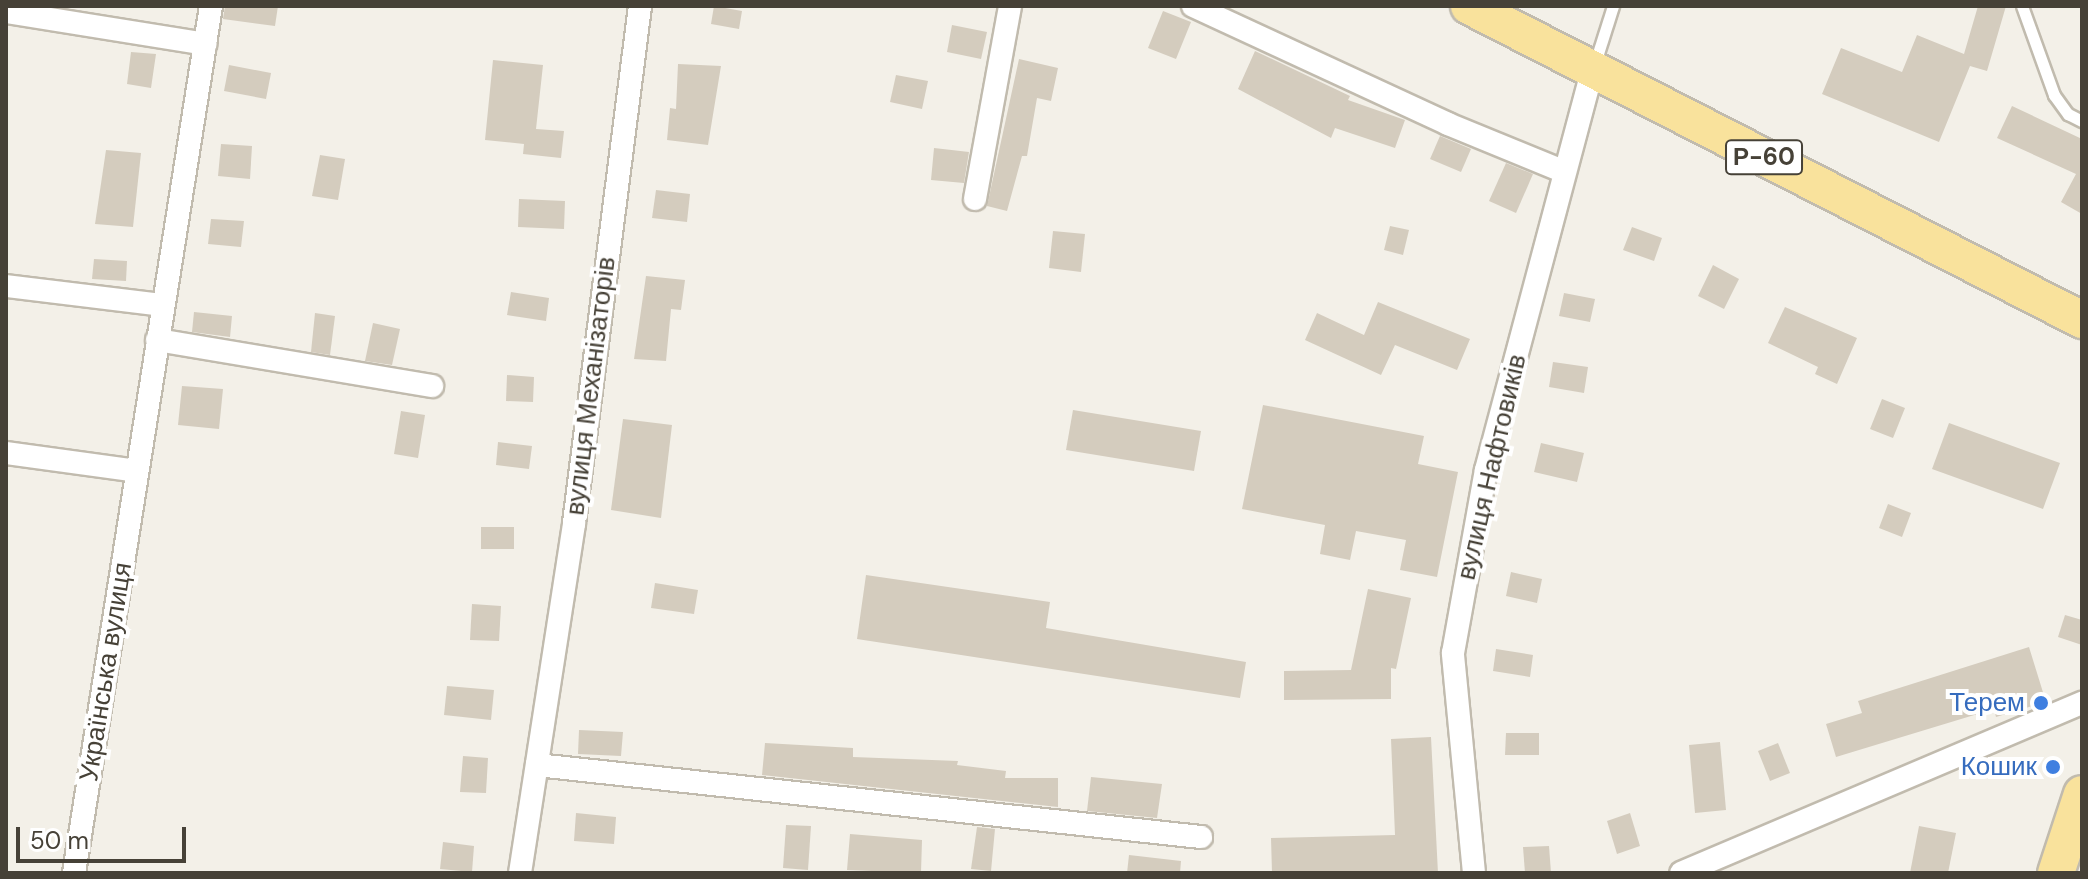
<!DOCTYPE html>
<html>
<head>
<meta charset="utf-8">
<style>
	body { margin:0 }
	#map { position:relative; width:2088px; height:879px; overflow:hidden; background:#f3f0e8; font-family:"DM Sans",sans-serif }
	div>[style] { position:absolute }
	.building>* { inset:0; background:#d4ccbe }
	.roads { filter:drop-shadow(2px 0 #c1bbae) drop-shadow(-2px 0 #c1bbae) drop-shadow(0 2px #c1bbae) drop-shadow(0 -2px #c1bbae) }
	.lane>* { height:11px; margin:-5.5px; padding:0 5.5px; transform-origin:5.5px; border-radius:5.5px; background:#fff }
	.street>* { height:22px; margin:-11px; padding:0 11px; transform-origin:11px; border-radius:11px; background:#fff }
	.primary>* { height:36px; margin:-18px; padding:0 18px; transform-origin:18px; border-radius:18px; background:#f9e29c }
	.dots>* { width:22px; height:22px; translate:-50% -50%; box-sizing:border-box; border:4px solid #fff; border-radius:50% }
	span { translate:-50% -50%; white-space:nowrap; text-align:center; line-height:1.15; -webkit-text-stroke:8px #fff; paint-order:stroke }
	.shield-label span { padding:2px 6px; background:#fff; border:2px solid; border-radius:6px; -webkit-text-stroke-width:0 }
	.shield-label { font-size:24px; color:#464137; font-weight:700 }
	.street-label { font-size:26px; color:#464137 }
	.shop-label { font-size:26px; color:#366cbe }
	.right { translate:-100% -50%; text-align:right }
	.frame { position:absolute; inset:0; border:8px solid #464137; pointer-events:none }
	.scale { position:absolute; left:16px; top:827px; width:170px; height:36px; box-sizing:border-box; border:4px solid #464137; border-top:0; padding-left:10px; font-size:24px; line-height:28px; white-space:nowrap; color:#464137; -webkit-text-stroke:6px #fff; paint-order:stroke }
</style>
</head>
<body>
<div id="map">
	<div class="building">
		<i style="clip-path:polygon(225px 6px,278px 6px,275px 26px,223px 19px)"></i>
		<i style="clip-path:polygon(714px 6px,742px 11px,739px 29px,711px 24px)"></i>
		<i style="clip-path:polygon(1978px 6px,2006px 6px,1987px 71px,1970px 66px,1939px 142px,1822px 94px,1841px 48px,1902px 72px,1917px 35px,1964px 54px)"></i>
		<i style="clip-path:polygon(1163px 11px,1191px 22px,1176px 59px,1148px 48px)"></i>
		<i style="clip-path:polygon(952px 25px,987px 32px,981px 59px,947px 52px)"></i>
		<i style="clip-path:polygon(1255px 51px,1350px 96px,1348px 100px,1405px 120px,1395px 148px,1335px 128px,1331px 138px,1238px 89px)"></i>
		<i style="clip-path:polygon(131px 52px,156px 54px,151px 88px,127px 84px)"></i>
		<i style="clip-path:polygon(1019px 59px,1058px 68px,1051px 101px,1037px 98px,1027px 156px,1022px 156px,1007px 211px,987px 206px)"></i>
		<i style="clip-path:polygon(493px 60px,543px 65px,536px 129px,564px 131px,561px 158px,523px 154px,524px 144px,485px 140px)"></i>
		<i style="clip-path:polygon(678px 64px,721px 66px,708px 145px,667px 140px,670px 108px,676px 109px)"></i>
		<i style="clip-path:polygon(229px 65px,271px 73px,266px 99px,224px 91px)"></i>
		<i style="clip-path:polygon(896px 75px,928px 81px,922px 109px,890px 102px)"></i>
		<i style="clip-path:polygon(2012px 106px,2082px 139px,2082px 214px,2061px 202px,2076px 174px,1997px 138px)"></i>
		<i style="clip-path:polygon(1440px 136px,1471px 149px,1461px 172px,1430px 159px)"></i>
		<i style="clip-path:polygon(221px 144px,252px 146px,250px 179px,218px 176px)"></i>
		<i style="clip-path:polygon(934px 148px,969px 152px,964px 183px,931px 180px)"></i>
		<i style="clip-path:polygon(106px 150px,141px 153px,133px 227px,95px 224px)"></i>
		<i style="clip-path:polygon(320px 155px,345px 159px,338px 200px,312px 196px)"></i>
		<i style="clip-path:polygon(1506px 163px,1533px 174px,1516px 213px,1489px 201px)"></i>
		<i style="clip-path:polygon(656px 190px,690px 194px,687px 222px,652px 218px)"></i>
		<i style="clip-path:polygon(519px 199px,565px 201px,564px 229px,518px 227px)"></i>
		<i style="clip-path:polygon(211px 219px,244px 221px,241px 247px,208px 244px)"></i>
		<i style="clip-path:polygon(1390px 226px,1409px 230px,1403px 255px,1384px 250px)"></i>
		<i style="clip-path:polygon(1632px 227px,1662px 238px,1654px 261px,1623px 250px)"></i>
		<i style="clip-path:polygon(1053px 231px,1085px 234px,1081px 272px,1049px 268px)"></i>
		<i style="clip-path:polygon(94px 259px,127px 261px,126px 281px,92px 279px)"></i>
		<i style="clip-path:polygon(1713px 265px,1739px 279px,1724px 309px,1698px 296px)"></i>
		<i style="clip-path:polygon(646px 276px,685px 280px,681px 310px,671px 309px,666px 361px,634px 359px)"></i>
		<i style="clip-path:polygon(511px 292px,549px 298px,546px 321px,507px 315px)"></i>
		<i style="clip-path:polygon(1564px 293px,1595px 299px,1590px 322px,1559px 316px)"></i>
		<i style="clip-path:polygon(1378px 302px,1470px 339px,1457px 370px,1395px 345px,1381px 375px,1305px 340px,1317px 313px,1364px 335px)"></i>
		<i style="clip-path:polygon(1785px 307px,1857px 338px,1837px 384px,1815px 374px,1818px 367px,1768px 343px)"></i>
		<i style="clip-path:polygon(194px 312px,232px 316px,230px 337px,192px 332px)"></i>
		<i style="clip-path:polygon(315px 313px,335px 316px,330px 355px,311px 352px)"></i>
		<i style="clip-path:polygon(373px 323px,400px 329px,392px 365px,365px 361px)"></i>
		<i style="clip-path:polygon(1553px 362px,1588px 367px,1584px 393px,1549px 387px)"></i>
		<i style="clip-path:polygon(507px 375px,534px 377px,533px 402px,506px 401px)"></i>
		<i style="clip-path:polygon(182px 386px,223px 389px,219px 429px,178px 425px)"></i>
		<i style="clip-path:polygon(1882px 399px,1905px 408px,1893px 438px,1870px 429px)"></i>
		<i style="clip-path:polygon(1263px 405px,1424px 436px,1418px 464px,1458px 472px,1437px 577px,1400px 570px,1406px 540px,1356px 531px,1350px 560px,1320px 554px,1325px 525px,1242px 509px)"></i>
		<i style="clip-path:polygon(1073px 410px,1201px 431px,1194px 471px,1066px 450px)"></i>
		<i style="clip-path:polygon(401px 411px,425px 415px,418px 458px,394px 454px)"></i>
		<i style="clip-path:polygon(623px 419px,672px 425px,661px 518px,611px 510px)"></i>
		<i style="clip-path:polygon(1949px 423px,2060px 463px,2043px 509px,1932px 469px)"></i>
		<i style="clip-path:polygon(498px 442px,532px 446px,529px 469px,496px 465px)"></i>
		<i style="clip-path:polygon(1541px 443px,1584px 453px,1577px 482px,1534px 472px)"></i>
		<i style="clip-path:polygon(1888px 504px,1911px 513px,1902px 537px,1879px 528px)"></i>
		<i style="clip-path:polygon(481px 527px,514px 527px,514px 549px,481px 549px)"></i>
		<i style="clip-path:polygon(1511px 572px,1542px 579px,1537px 603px,1506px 596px)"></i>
		<i style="clip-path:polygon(866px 575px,1050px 602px,1046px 628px,1246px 662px,1240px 698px,857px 639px)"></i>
		<i style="clip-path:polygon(655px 583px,698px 590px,694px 614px,651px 608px)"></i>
		<i style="clip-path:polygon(1368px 589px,1411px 598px,1396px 669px,1391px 668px,1391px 699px,1284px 700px,1284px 671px,1351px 670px)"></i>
		<i style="clip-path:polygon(472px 604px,501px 606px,499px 641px,470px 640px)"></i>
		<i style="clip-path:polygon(2065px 615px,2082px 620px,2082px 645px,2058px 637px)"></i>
		<i style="clip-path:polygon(2029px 647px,2046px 702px,1996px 717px,1994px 709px,1836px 757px,1826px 724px,1862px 713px,1858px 701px)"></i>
		<i style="clip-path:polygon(1496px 649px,1533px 655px,1530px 677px,1493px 671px)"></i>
		<i style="clip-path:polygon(447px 686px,494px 690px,491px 720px,444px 715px)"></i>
		<i style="clip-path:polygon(579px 730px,623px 732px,621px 756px,578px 754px)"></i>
		<i style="clip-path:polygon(1506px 733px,1539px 733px,1539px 755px,1505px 755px)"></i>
		<i style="clip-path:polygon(1431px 737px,1438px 873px,1272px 873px,1271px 838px,1395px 835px,1391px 739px)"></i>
		<i style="clip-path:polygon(1720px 742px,1726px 810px,1695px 813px,1689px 745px)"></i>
		<i style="clip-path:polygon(765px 743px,853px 748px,853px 757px,958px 761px,957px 765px,1006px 771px,1005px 778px,1058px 778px,1058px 807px,762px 775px)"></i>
		<i style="clip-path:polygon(1778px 743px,1790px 773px,1770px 781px,1758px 751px)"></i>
		<i style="clip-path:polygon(463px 756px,488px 758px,486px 793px,460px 792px)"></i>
		<i style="clip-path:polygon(1091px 777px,1162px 784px,1157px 818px,1087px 811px)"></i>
		<i style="clip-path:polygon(576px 813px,616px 817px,614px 844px,574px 841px)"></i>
		<i style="clip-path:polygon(1630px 813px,1640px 846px,1617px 854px,1607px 821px)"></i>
		<i style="clip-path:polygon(786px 825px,811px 826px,808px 870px,783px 868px)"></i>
		<i style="clip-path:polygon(1919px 826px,1956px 833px,1948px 873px,1910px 873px)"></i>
		<i style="clip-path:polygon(977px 827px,995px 829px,991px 871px,971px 869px)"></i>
		<i style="clip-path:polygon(850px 834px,922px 840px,921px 873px,847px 870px)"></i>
		<i style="clip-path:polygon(443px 842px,474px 846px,472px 872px,440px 869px)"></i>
		<i style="clip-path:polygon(1549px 846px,1551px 873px,1525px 873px,1523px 847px)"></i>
		<i style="clip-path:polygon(1129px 855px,1181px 861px,1180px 873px,1127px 873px)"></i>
	</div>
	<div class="roads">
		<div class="lane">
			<i style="left:2022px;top:6px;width:95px;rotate:70.2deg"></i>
			<i style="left:2054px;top:95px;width:24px;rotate:54deg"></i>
			<i style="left:2068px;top:114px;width:16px;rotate:27deg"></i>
			<i style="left:1594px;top:66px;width:63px;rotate:-72.4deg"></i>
		</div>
		<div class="street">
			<i style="left:1193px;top:6px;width:281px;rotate:24.8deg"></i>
			<i style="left:1448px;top:124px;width:126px;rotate:22.3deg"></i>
			<i style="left:6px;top:12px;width:202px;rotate:9.1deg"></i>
			<i style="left:975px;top:199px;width:196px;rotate:-79.7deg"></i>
			<i style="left:6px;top:286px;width:158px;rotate:6.9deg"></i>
			<i style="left:157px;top:340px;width:279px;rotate:9.5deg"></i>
			<i style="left:6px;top:453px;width:132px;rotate:7.8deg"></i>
			<i style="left:537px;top:765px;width:668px;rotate:6.19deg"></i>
			<i style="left:74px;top:873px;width:878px;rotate:-81.02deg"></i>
			<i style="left:520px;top:873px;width:354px;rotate:-81.2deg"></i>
			<i style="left:574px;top:523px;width:521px;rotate:-82.72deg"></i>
			<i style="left:1474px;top:873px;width:221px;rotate:-95.5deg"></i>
			<i style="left:1453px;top:653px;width:186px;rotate:-79.8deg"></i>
			<i style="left:1486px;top:470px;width:415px;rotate:-75.1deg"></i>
			<i style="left:1681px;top:873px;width:436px;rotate:-23deg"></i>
		</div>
		<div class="primary">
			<i style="left:1469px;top:6px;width:689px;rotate:27.12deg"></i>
			<i style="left:2056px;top:873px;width:83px;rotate:-71.8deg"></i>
		</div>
	</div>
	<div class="dots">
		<i style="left:2041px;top:703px;background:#3f7fe0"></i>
		<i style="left:2053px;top:767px;background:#3f7fe0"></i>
	</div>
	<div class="shield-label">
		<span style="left:1764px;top:157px">Р-60</span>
	</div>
	<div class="street-label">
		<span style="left:591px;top:386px;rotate:-83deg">вулиця Механізаторів</span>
		<span style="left:1492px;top:467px;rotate:-77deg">вулиця Нафтовиків</span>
		<span style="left:106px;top:672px;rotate:-81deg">Українська вулиця</span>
	</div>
	<div class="shop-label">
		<span class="right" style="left:2025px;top:703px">Терем</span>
		<span class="right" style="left:2037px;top:767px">Кошик</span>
	</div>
	<div class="frame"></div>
	<div class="scale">50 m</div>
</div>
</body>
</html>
